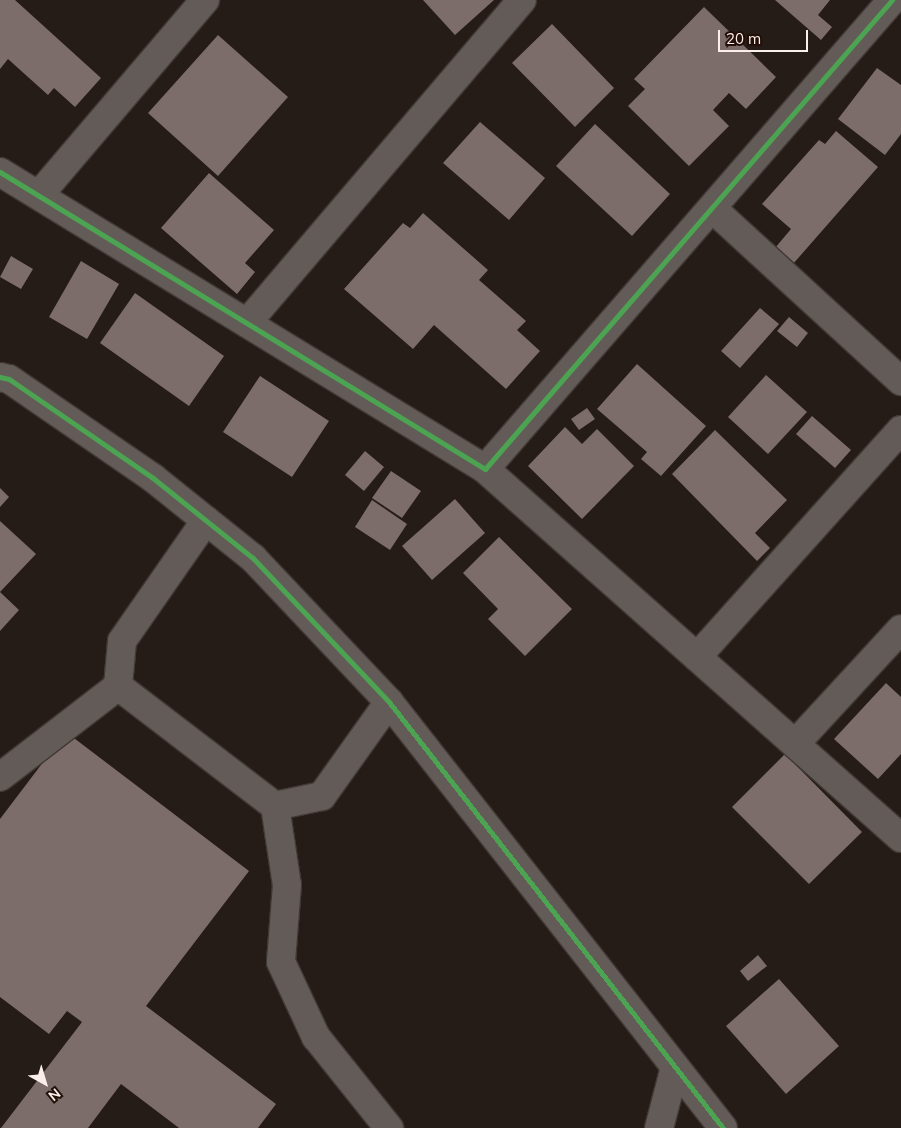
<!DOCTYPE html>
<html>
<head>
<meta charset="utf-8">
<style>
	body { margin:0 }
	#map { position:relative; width:901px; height:1128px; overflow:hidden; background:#251b17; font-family:Mulish,sans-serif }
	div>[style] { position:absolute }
	.building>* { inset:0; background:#7d6d6a }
	.roads { filter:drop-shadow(1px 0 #403935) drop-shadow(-1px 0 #403935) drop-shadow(0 1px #403935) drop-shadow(0 -1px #403935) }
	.minor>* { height:28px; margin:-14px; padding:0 14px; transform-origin:14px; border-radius:14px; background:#635b57 }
	.cycleway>* { height:5px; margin:-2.5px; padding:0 2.5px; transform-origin:2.5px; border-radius:2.5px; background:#4ca352 }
	span { translate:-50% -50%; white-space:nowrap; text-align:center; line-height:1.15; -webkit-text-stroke:5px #210f08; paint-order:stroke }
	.north { position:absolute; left:20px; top:1058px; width:50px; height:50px; -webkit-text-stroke:4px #210f08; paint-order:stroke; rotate:141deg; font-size:14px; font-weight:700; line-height:20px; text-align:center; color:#fceee9 }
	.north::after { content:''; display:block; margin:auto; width:18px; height:22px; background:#fceee9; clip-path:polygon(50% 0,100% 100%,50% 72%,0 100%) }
	.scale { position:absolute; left:718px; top:30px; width:90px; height:22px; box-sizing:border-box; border:2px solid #fceee9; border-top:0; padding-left:6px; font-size:15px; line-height:18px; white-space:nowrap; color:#fceee9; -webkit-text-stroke:4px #210f08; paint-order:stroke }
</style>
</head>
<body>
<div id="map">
	<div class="building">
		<i style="clip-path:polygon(0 0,15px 0,101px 78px,75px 107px,54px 88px,48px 95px,8px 59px,0 69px)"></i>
		<i style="clip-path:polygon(423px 0,494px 0,455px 35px)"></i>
		<i style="clip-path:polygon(775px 0,830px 0,818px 15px,832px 27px,821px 40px)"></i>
		<i style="clip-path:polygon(704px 7px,776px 77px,746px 109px,729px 93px,713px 110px,729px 126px,689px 166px,628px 106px,645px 89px,634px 79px)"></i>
		<i style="clip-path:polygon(552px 24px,614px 88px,575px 127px,512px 63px)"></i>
		<i style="clip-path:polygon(218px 35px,288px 97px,218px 176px,148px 113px)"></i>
		<i style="clip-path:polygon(877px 68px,901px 85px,901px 134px,885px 155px,838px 119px)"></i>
		<i style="clip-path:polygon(480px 122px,545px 178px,509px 220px,443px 163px)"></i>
		<i style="clip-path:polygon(595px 124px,670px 194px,632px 236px,556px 166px)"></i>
		<i style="clip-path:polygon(836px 131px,878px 167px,793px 264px,775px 248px,791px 229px,762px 204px,819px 140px,825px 144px)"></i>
		<i style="clip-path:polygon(209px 173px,274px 230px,245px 263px,255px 272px,237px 294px,161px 228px)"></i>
		<i style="clip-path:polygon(423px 213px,488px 270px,479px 280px,526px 321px,517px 330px,540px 351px,506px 389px,434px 325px,413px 349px,344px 289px,403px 223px,410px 228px)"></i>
		<i style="clip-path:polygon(11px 256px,33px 269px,21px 289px,0 277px)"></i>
		<i style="clip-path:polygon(81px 261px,119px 284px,87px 339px,49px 317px)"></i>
		<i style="clip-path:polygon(135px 293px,224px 356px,189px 406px,100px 343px)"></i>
		<i style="clip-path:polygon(760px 308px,779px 324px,740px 368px,721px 351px)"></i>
		<i style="clip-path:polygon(789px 317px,808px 333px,797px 347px,777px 331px)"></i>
		<i style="clip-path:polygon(637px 364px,706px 426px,661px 476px,641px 459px,647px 452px,597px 409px)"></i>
		<i style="clip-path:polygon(766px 375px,807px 412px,768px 454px,728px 417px)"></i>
		<i style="clip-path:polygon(260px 376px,329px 421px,292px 477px,223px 432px)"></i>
		<i style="clip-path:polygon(587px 408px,595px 419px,579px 430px,571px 419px)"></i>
		<i style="clip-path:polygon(812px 416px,851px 450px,835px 468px,796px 434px)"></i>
		<i style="clip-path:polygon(565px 427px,582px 444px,597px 429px,634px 466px,582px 519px,528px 466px)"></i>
		<i style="clip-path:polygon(715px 430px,787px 500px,755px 533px,770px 548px,757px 561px,672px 474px)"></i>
		<i style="clip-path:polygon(365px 451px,384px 467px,364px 491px,345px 475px)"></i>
		<i style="clip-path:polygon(391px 471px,421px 491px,402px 518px,372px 498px)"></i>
		<i style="clip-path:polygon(0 488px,9px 497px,0 507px)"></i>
		<i style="clip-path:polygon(455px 499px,485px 533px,432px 580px,402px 546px)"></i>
		<i style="clip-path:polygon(372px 500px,407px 524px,390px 550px,355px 527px)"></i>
		<i style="clip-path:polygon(0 521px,36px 554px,0 592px)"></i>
		<i style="clip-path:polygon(499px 537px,572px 609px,525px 656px,488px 619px,498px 609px,463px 573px)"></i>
		<i style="clip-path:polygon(0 592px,19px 610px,0 631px)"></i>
		<i style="clip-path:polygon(886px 683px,901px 697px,901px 754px,878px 779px,834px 739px)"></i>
		<i style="clip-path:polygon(66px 732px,249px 871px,146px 1006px,276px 1104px,258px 1128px,179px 1128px,121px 1084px,88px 1128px,1px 1128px,82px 1022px,67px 1011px,49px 1034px,0 997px,0 819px)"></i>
		<i style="clip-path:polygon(785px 754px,862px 832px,809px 884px,732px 807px)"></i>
		<i style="clip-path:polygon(758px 955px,767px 966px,748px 981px,740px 971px)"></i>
		<i style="clip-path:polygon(779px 979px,839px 1046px,786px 1094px,726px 1026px)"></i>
	</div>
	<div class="roads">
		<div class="minor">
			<i style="left:0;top:172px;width:569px;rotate:31.48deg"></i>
			<i style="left:485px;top:469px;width:621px;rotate:-49.05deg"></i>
			<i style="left:39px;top:195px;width:256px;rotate:-49.6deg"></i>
			<i style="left:713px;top:209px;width:255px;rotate:42.5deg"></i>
			<i style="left:247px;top:323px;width:424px;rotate:-49.6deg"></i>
			<i style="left:0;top:377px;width:9px;rotate:13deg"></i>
			<i style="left:9px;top:379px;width:175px;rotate:34.5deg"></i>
			<i style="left:153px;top:478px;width:128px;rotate:38.7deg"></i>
			<i style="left:253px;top:558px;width:198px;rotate:46.6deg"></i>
			<i style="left:389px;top:702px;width:541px;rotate:51.9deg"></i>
			<i style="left:485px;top:469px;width:556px;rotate:41.57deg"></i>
			<i style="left:697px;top:657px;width:305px;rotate:-48.1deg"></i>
			<i style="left:118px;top:686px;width:45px;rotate:-84.9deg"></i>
			<i style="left:122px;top:641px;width:147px;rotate:-55.2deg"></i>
			<i style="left:795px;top:744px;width:156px;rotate:-47.3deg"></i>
			<i style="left:0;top:777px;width:149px;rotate:-37.6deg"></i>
			<i style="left:118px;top:686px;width:198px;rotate:37.4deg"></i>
			<i style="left:275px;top:806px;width:80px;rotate:81.4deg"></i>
			<i style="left:287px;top:885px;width:77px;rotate:94.5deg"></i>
			<i style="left:281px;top:962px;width:83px;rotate:65deg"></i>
			<i style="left:316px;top:1037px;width:117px;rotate:51.3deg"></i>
			<i style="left:275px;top:806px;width:48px;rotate:-12deg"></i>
			<i style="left:322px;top:796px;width:115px;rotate:-54.5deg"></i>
			<i style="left:659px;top:1128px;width:63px;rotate:-75.3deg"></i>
		</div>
	</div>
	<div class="cycleway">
		<i style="left:0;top:172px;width:569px;rotate:31.48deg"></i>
		<i style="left:485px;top:469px;width:621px;rotate:-49.05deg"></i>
		<i style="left:0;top:377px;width:9px;rotate:13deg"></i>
		<i style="left:9px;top:379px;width:175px;rotate:34.5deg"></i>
		<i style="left:153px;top:478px;width:128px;rotate:38.7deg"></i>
		<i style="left:253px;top:558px;width:198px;rotate:46.6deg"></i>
		<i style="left:389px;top:702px;width:541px;rotate:51.9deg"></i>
	</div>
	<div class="north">N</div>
	<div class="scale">20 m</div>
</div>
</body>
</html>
